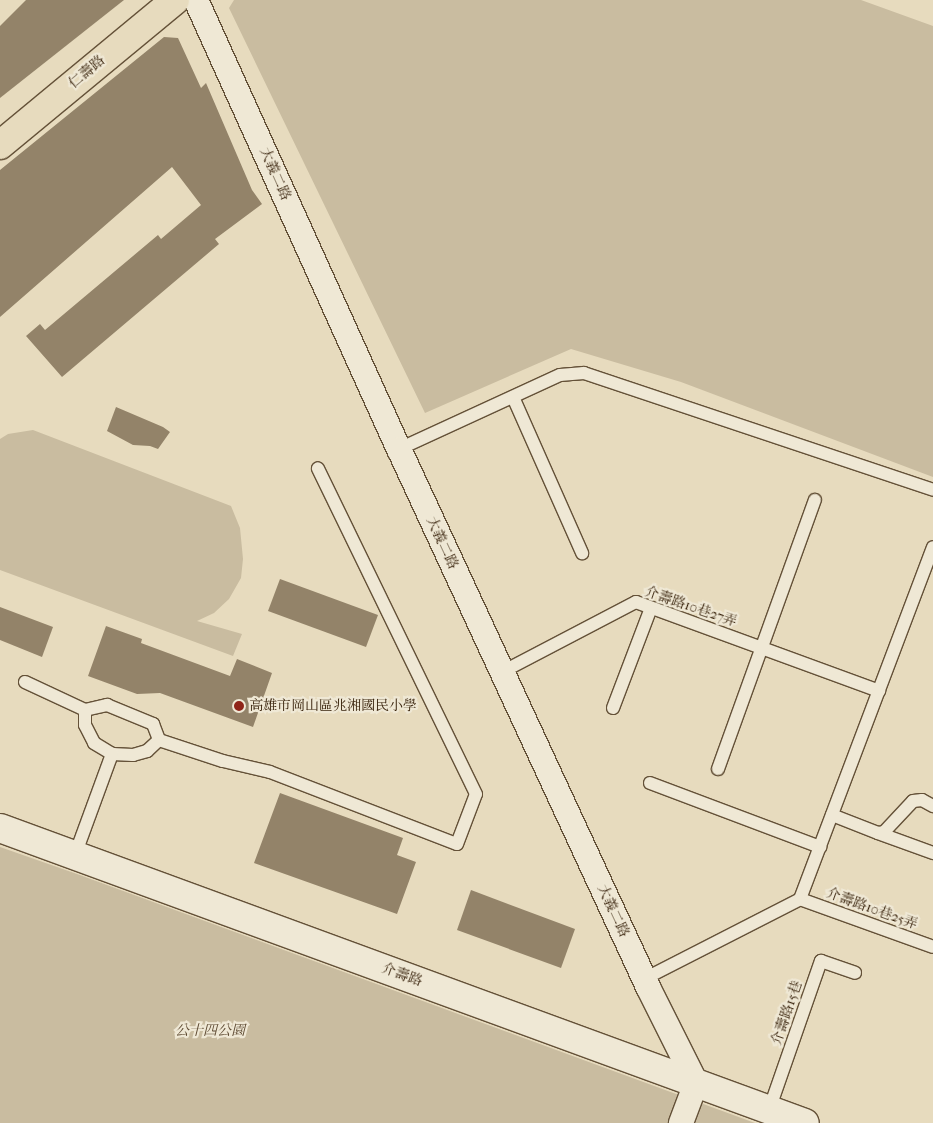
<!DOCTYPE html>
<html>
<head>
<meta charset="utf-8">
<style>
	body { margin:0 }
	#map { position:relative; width:933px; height:1123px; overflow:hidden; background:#e7dbbe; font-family:"IM FELL French Canon","Noto Serif TC",serif }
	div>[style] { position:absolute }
	.green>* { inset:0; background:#c9bca0 }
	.building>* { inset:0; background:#938369 }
	.roads { filter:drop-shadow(1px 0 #645138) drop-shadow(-1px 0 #645138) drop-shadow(0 1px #645138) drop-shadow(0 -1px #645138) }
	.service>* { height:12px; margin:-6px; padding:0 6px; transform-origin:6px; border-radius:6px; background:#efe8d5 }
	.minor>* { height:24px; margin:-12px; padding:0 12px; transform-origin:12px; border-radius:12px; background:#efe8d5 }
	.secondary>* { height:28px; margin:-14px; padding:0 14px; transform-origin:14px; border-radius:14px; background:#efe8d5 }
	.primary>* { height:28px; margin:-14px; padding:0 14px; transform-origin:14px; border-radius:14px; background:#e7dbbe }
	.dots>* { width:14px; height:14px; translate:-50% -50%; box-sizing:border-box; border:2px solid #efe8d5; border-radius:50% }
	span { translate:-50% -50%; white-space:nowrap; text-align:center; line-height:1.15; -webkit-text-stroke:4.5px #efe8d5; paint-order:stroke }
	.street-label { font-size:14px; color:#39230c }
	.poi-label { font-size:14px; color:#39230c }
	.left { translate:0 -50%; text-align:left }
	.park-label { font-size:14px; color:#5d4931; font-style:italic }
</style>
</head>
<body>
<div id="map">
	<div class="green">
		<i style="clip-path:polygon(234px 0,861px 0,933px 26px,933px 477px,681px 382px,571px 349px,425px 413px,229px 8px)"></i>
		<i style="clip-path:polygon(33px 430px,231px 506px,240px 528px,243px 559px,241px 578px,229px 599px,214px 613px,197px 621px,242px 634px,233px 656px,0 570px,0 439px,8px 434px)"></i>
		<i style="clip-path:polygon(0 847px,77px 874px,755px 1123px,0 1123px)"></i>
	</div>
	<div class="building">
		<i style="clip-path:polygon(26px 0,124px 0,0 98px,0 26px)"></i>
		<i style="clip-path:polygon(164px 37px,178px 38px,201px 88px,206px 83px,252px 190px,262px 204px,215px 239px,219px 244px,62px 377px,26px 336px,40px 324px,45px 330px,158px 235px,161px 239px,201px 205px,172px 167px,0 317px,0 170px)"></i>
		<i style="clip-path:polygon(116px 407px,163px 427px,170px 432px,158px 449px,150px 446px,133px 445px,107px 431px)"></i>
		<i style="clip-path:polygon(280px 579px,378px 615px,366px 647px,268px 611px)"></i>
		<i style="clip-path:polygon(0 607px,53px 627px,42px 657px,0 640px)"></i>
		<i style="clip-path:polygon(106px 626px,142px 639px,141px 643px,230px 676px,237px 659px,272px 673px,253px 727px,160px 693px,137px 694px,88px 676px)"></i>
		<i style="clip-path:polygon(280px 793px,403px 838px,397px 855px,416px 862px,397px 914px,254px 863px)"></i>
		<i style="clip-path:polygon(471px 890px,575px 929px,561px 968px,457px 930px)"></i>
	</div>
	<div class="roads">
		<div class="service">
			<i style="left:513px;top:397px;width:171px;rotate:66.1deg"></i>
			<i style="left:399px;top:449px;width:177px;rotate:-24.7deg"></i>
			<i style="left:560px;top:375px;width:24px;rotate:-5deg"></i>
			<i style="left:584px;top:373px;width:368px;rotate:18.5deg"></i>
			<i style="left:502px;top:672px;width:151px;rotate:-27.6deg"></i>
			<i style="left:636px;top:602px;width:259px;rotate:20.1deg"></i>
			<i style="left:25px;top:682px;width:66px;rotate:25deg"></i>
			<i style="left:85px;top:710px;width:23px;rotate:-13deg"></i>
			<i style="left:107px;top:705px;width:50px;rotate:22.4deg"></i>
			<i style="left:153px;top:724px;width:17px;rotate:69deg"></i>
			<i style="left:159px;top:740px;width:67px;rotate:18.2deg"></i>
			<i style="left:223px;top:761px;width:48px;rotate:13.2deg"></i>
			<i style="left:270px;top:772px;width:200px;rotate:21.1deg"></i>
			<i style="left:457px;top:844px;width:53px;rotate:-69.2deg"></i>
			<i style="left:476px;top:794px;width:362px;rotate:-115.9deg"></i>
			<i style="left:613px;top:708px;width:107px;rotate:-69.2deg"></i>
			<i style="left:85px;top:710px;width:15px;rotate:90deg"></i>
			<i style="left:85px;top:725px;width:20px;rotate:63deg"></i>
			<i style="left:94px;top:743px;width:21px;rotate:31deg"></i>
			<i style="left:112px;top:754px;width:21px;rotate:3deg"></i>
			<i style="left:133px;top:755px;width:15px;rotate:-16deg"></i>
			<i style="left:147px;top:751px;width:16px;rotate:-43deg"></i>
			<i style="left:718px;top:769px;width:286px;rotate:-70.2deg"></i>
			<i style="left:650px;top:783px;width:182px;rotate:20.6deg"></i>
			<i style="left:832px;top:815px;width:49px;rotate:21.4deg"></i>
			<i style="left:878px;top:833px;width:6px;rotate:-9deg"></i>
			<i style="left:884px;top:832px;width:42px;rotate:-46.9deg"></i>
			<i style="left:913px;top:801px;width:9px;rotate:-6deg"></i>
			<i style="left:922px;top:800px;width:13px;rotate:29deg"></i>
			<i style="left:878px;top:833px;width:59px;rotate:20deg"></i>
			<i style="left:75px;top:855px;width:108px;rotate:-69.9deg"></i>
			<i style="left:800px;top:899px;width:376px;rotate:-69.3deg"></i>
			<i style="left:800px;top:899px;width:141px;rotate:19.8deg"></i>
			<i style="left:644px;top:979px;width:175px;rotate:-27.1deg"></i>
			<i style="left:769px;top:1110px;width:158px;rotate:-70.8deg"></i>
			<i style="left:821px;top:961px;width:36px;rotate:19deg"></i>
		</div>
		<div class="minor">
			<i style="left:196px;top:0;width:493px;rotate:65.7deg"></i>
			<i style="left:399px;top:449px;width:593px;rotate:65.16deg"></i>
			<i style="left:648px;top:987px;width:107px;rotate:63.4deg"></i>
			<i style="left:696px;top:1083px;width:43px;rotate:110.6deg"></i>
		</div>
		<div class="secondary">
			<i style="left:0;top:828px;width:857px;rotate:20.13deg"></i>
		</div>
		<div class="primary">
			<i style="left:0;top:145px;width:227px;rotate:-39.6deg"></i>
		</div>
	</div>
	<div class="dots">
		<i style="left:239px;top:706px;background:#8f2418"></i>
	</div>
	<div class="street-label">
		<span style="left:87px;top:72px;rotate:-40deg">仁壽路</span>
		<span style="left:275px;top:174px;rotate:66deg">大義二路</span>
		<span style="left:442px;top:543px;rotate:65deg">大義二路</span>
		<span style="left:691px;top:607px;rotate:19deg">介壽路10巷27弄</span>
		<span style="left:872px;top:909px;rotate:20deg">介壽路10巷25弄</span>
		<span style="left:613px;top:911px;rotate:65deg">大義二路</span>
		<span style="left:402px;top:975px;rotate:20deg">介壽路</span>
		<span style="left:787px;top:1013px;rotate:-71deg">介壽路15巷</span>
	</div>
	<div class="poi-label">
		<span class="left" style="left:249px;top:706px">高雄市岡山區兆湘國民小學</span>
	</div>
	<div class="park-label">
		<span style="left:210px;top:1031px">公十四公園</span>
	</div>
</div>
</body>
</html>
